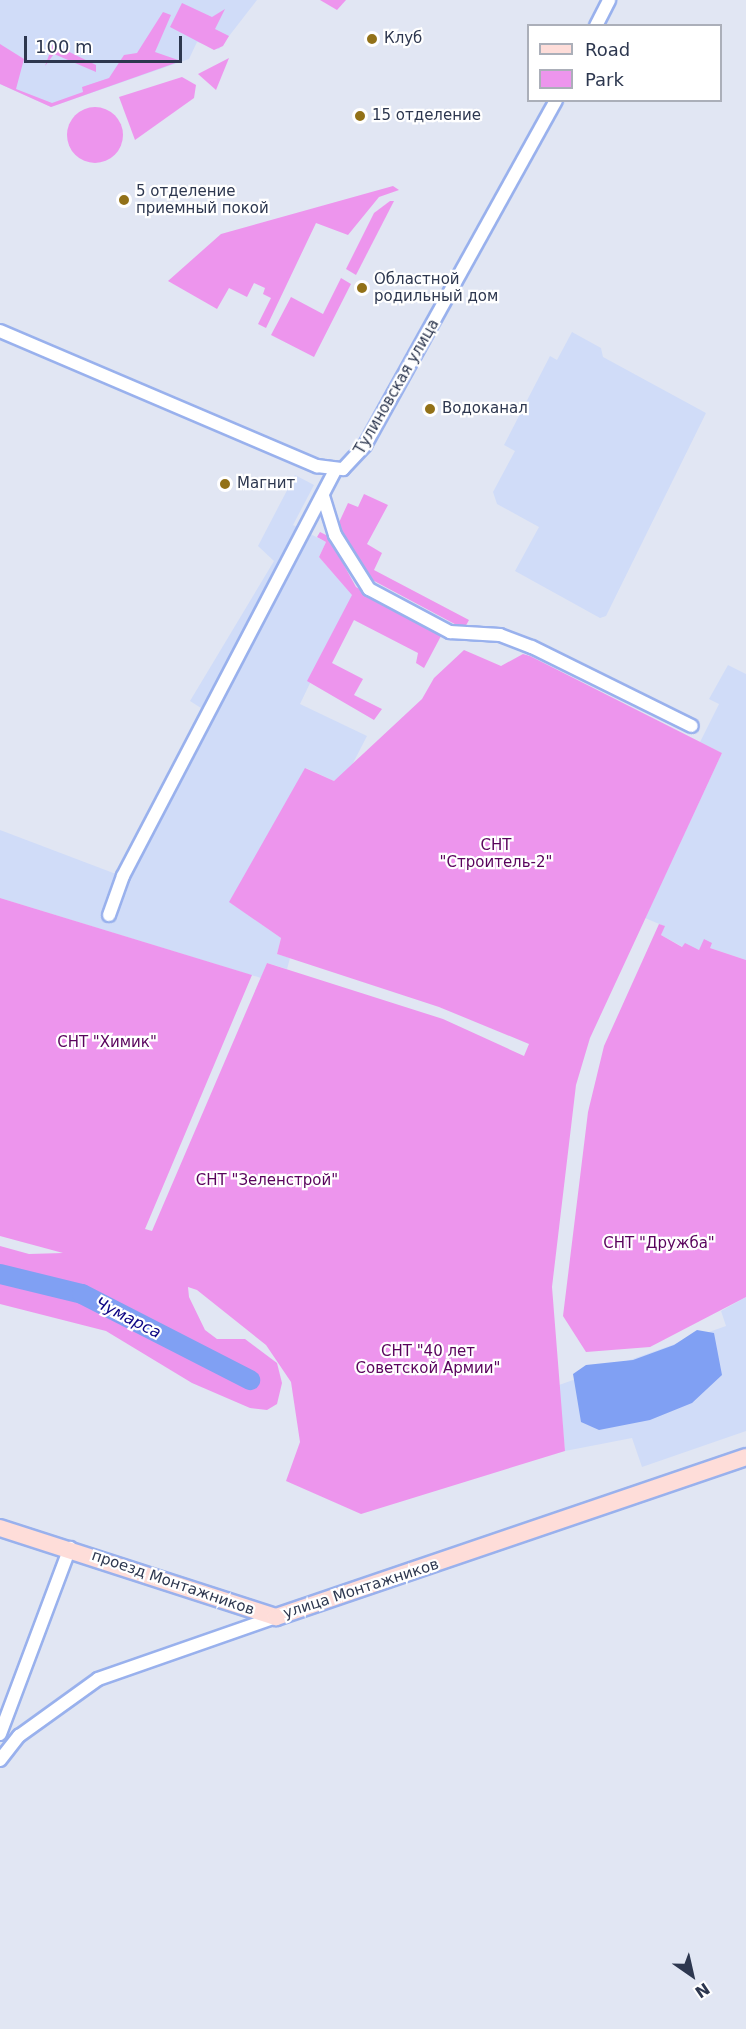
<!DOCTYPE html>
<html>
<head>
<meta charset="utf-8">
<style>
	body { margin:0 }
	#map { position:relative; width:746px; height:2029px; overflow:hidden; background:#e1e6f3; font-family:"DejaVu Sans",sans-serif }
	div>[style] { position:absolute }
	.built>* { inset:0; background:#d0dcf8 }
	.green>* { inset:0; background:#ed95ed }
	.round { border-radius:50% }
	.water>* { inset:0; background:#80a0f3 }
	.river>* { height:20px; margin:-10px; padding:0 10px; transform-origin:10px; border-radius:10px; background:#80a0f3 }
	.roads { filter:drop-shadow(2px 0 #99b1ed) drop-shadow(-2px 0 #99b1ed) drop-shadow(0 2px #99b1ed) drop-shadow(0 -2px #99b1ed) }
	.street>* { height:12px; margin:-6px; padding:0 6px; transform-origin:6px; border-radius:6px; background:#fff }
	.secondary>* { height:16px; margin:-8px; padding:0 8px; transform-origin:8px; border-radius:8px; background:#feddd9 }
	.dots>* { width:16px; height:16px; translate:-50% -50%; box-sizing:border-box; border:3px solid #fff; border-radius:50% }
	span { translate:-50% -50%; white-space:nowrap; text-align:center; line-height:1.15; -webkit-text-stroke:4.5px #fff; paint-order:stroke }
	.poi-label { font-size:15px; color:#2d374f }
	.left { translate:0 -50%; text-align:left }
	.street-label { font-size:15px; color:#2d374f }
	.park-label { font-size:15px; color:#59035c }
	.water-label { font-size:16px; color:#0b0484; font-style:italic }
	.legend { position:absolute; left:527px; top:24px; width:195px; height:78px; box-sizing:border-box; background:#fff; border:2px solid #abafb9; margin:0; padding:8px 10px; list-style:none; font-size:18px; color:#2d374f }
	.legend li { display:flex; align-items:center; gap:12px; height:30px }
	.legend b { width:30px; border:2px solid #abafb9 }
	.north { position:absolute; left:662px; top:1945px; width:60px; height:60px; -webkit-text-stroke:4px #fff; paint-order:stroke; rotate:146deg; font-size:16px; font-weight:700; line-height:24px; text-align:center; color:#2d374f }
	.north::after { content:''; display:block; margin:auto; width:21px; height:27px; background:#2d374f; clip-path:polygon(50% 0,100% 100%,50% 72%,0 100%) }
	.scale { position:absolute; left:24px; top:36px; width:158px; height:27px; box-sizing:border-box; border:3px solid #2d374f; border-top:0; padding-left:8px; font-size:18px; line-height:21px; white-space:nowrap; color:#2d374f; -webkit-text-stroke:4px #fff; paint-order:stroke }
</style>
</head>
<body>
<div id="map">
	<div class="built">
		<i style="clip-path:polygon(0 0,257px 0,219px 49px,197px 42px,189px 59px,51px 107px,0 84px)"></i>
		<i style="clip-path:polygon(572px 332px,601px 348px,603px 357px,706px 413px,606px 616px,600px 618px,515px 571px,539px 527px,497px 504px,493px 492px,515px 451px,504px 445px,550px 356px,557px 360px)"></i>
		<i style="clip-path:polygon(295px 475px,314px 485px,293px 525px,326px 542px,319px 557px,353px 594px,300px 704px,367px 736px,351px 767px,334px 781px,306px 768px,230px 902px,281px 938px,277px 954px,290px 958px,287px 969px,267px 963px,261px 978px,0 898px,0 830px,116px 874px,201px 708px,190px 701px,274px 561px,258px 546px)"></i>
		<i style="clip-path:polygon(728px 665px,746px 674px,746px 960px,710px 948px,705px 939px,699px 950px,683px 947px,661px 935px,664px 926px,645px 918px,722px 753px,700px 742px,719px 704px,709px 699px)"></i>
		<i style="clip-path:polygon(746px 1297px,746px 1431px,642px 1467px,632px 1438px,565px 1451px,559px 1385px,726px 1326px,721px 1311px)"></i>
	</div>
	<div class="green">
		<i style="clip-path:polygon(320px 0,346px 0,337px 10px)"></i>
		<i style="clip-path:polygon(182px 3px,212px 17px,225px 9px,215px 29px,229px 36px,223px 46px,214px 50px,170px 27px)"></i>
		<i style="clip-path:polygon(163px 12px,171px 15px,155px 52px,181px 61px,51px 107px,0 84px,0 44px,24px 59px,16px 89px,52px 103px,83px 92px,82px 87px,109px 78px,124px 55px,137px 53px)"></i>
		<i style="clip-path:polygon(53px 44px,96px 65px,96px 72px,54px 54px,45px 66px)"></i>
		<i style="clip-path:polygon(229px 58px,216px 90px,198px 74px)"></i>
		<i style="clip-path:polygon(182px 77px,196px 85px,194px 98px,135px 140px,119px 97px)"></i>
		<i class="round" style="left:67px;top:107px;width:56px;height:56px"></i>
		<i style="clip-path:polygon(393px 186px,399px 190px,379px 197px,348px 235px,316px 223px,266px 328px,258px 324px,271px 298px,263px 294px,265px 288px,254px 283px,247px 297px,229px 288px,217px 309px,168px 281px,221px 234px)"></i>
		<i style="clip-path:polygon(390px 201px,394px 201px,356px 275px,346px 269px,374px 213px)"></i>
		<i style="clip-path:polygon(341px 278px,351px 284px,314px 357px,271px 335px,291px 297px,323px 314px)"></i>
		<i style="clip-path:polygon(364px 494px,388px 505px,367px 544px,382px 553px,374px 570px,469px 620px,464px 629px,363px 575px,336px 529px,348px 503px,358px 507px)"></i>
		<i style="clip-path:polygon(320px 532px,328px 536px,356px 587px,441px 636px,424px 668px,416px 663px,418px 653px,354px 620px,332px 663px,363px 679px,354px 695px,382px 709px,374px 720px,307px 681px,352px 595px,319px 557px,326px 542px,317px 537px)"></i>
		<i style="clip-path:polygon(464px 650px,501px 666px,523px 654px,530px 656px,722px 753px,590px 1038px,576px 1085px,552px 1287px,565px 1451px,361px 1514px,286px 1481px,300px 1442px,291px 1382px,266px 1345px,197px 1290px,188px 1287px,189px 1297px,205px 1330px,217px 1339px,245px 1339px,277px 1363px,282px 1383px,277px 1404px,267px 1410px,250px 1408px,192px 1383px,106px 1331px,0 1304px,0 1246px,29px 1254px,63px 1253px,0 1236px,0 898px,252px 975px,145px 1229px,152px 1231px,267px 963px,443px 1019px,524px 1056px,529px 1044px,439px 1007px,277px 954px,281px 938px,229px 902px,305px 768px,334px 781px,422px 699px,434px 678px)"></i>
		<i style="clip-path:polygon(659px 924px,665px 926px,661px 935px,682px 947px,685px 943px,699px 950px,704px 939px,712px 943px,710px 948px,746px 960px,746px 1297px,650px 1347px,586px 1352px,563px 1316px,588px 1112px,604px 1046px)"></i>
	</div>
	<div class="water">
		<i style="clip-path:polygon(697px 1330px,714px 1333px,722px 1375px,692px 1403px,650px 1420px,599px 1430px,581px 1422px,573px 1374px,586px 1365px,633px 1360px,674px 1345px)"></i>
	</div>
	<div class="river">
		<i style="left:0;top:1274px;width:84px;rotate:13.7deg"></i>
		<i style="left:82px;top:1294px;width:189px;rotate:27.1deg"></i>
	</div>
	<div class="roads">
		<div class="street">
			<i style="left:596px;top:26px;width:29px;rotate:-63deg"></i>
			<i style="left:0;top:331px;width:345px;rotate:23.1deg"></i>
			<i style="left:317px;top:466px;width:26px;rotate:7deg"></i>
			<i style="left:343px;top:469px;width:33px;rotate:-47deg"></i>
			<i style="left:365px;top:445px;width:394px;rotate:-61deg"></i>
			<i style="left:323px;top:496px;width:41px;rotate:72.9deg"></i>
			<i style="left:335px;top:535px;width:64px;rotate:57.8deg"></i>
			<i style="left:369px;top:589px;width:92px;rotate:28deg"></i>
			<i style="left:450px;top:632px;width:50px;rotate:3.4deg"></i>
			<i style="left:500px;top:635px;width:34px;rotate:21deg"></i>
			<i style="left:532px;top:647px;width:178px;rotate:26.3deg"></i>
			<i style="left:109px;top:915px;width:41px;rotate:-70.3deg"></i>
			<i style="left:123px;top:876px;width:459px;rotate:-62.4deg"></i>
			<i style="left:0;top:1734px;width:199px;rotate:-69.4deg"></i>
			<i style="left:0;top:1760px;width:31px;rotate:-52deg"></i>
			<i style="left:19px;top:1736px;width:97px;rotate:-35.8deg"></i>
			<i style="left:98px;top:1679px;width:188px;rotate:-19.2deg"></i>
		</div>
		<div class="secondary">
			<i style="left:0;top:1528px;width:290px;rotate:17.9deg"></i>
			<i style="left:276px;top:1617px;width:496px;rotate:-18.8deg"></i>
		</div>
	</div>
	<div class="dots">
		<i style="left:372px;top:39px;background:#927118"></i>
		<i style="left:360px;top:116px;background:#927118"></i>
		<i style="left:124px;top:200px;background:#927118"></i>
		<i style="left:362px;top:288px;background:#927118"></i>
		<i style="left:430px;top:409px;background:#927118"></i>
		<i style="left:225px;top:484px;background:#927118"></i>
	</div>
	<div class="poi-label">
		<span class="left" style="left:384px;top:39px">Клуб</span>
		<span class="left" style="left:372px;top:116px">15 отделение</span>
		<span class="left" style="left:136px;top:200px">5 отделение<br>приемный покой</span>
		<span class="left" style="left:374px;top:288px">Областной<br>родильный дом</span>
		<span class="left" style="left:442px;top:409px">Водоканал</span>
		<span class="left" style="left:237px;top:484px">Магнит</span>
	</div>
	<div class="street-label">
		<span style="left:397px;top:387px;rotate:-60deg">Тулиновская улица</span>
		<span style="left:173px;top:1583px;rotate:19deg">проезд Монтажников</span>
		<span style="left:361px;top:1589px;rotate:-18deg">улица Монтажников</span>
	</div>
	<div class="park-label">
		<span style="left:496px;top:854px">СНТ<br>"Строитель-2"</span>
		<span style="left:107px;top:1043px">СНТ "Химик"</span>
		<span style="left:267px;top:1181px">СНТ "Зеленстрой"</span>
		<span style="left:659px;top:1244px">СНТ "Дружба"</span>
		<span style="left:428px;top:1360px">СНТ "40 лет<br>Советской Армии"</span>
	</div>
	<div class="water-label">
		<span style="left:128px;top:1318px;rotate:27deg">Чумарса</span>
	</div>
	<ul class="legend">
	<li><b style="height:8px;background:#feddd9"></b>Road</li>
	<li><b style="height:16px;background:#ed95ed"></b>Park</li>
	</ul>
	<div class="north">N</div>
	<div class="scale">100 m</div>
</div>
</body>
</html>
